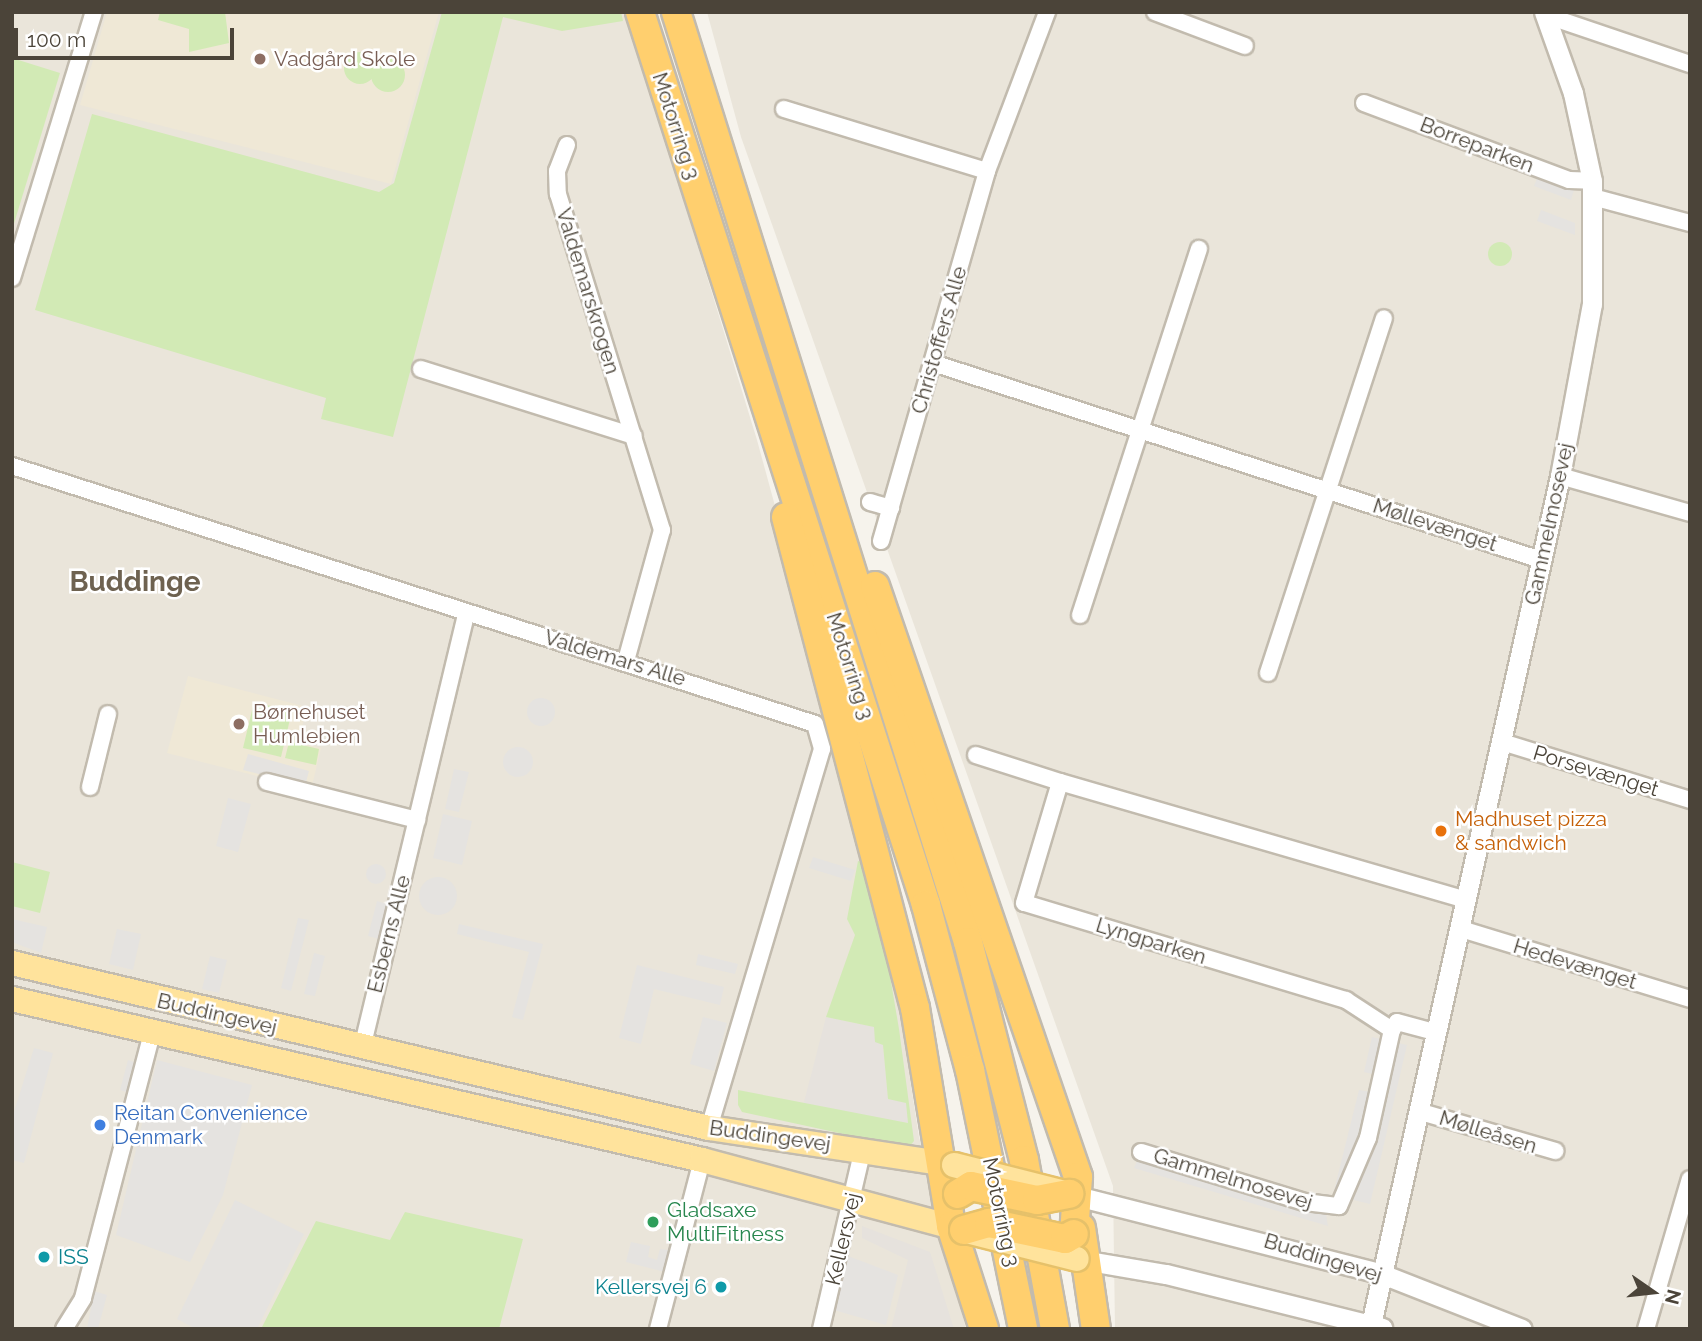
<!DOCTYPE html>
<html>
<head>
<meta charset="utf-8">
<style>
	body { margin:0 }
	#map { position:relative; width:1702px; height:1341px; overflow:hidden; background:#f6f3ec; font-family:Raleway,sans-serif }
	div>[style] { position:absolute }
	.residential>* { inset:0; background:#eae5da }
	.industrial>* { inset:0; background:#e6e2dd }
	.education>* { inset:0; background:#efe8d6 }
	.green>* { inset:0; background:#d2eab5 }
	.round { border-radius:50% }
	.parking>* { inset:0; background:#e5e3e0 }
	.roads { filter:drop-shadow(2px 0 #c2bbae) drop-shadow(-2px 0 #c2bbae) drop-shadow(0 2px #c2bbae) drop-shadow(0 -2px #c2bbae) }
	.minor>* { height:16px; margin:-8px; padding:0 8px; transform-origin:8px; border-radius:8px; background:#fff }
	.tertiary>* { height:19px; margin:-9.5px; padding:0 9.5px; transform-origin:9.5px; border-radius:9.5px; background:#fff }
	.primary>* { height:24px; margin:-12px; padding:0 12px; transform-origin:12px; border-radius:12px; background:#ffe39c }
	.motorway>* { height:28px; margin:-14px; padding:0 14px; transform-origin:14px; border-radius:14px; background:#ffcf6e }
	.bridges { filter:drop-shadow(2px 0 #e6c16a) drop-shadow(-2px 0 #e6c16a) drop-shadow(0 2px #e6c16a) drop-shadow(0 -2px #e6c16a) }
	.primary-bridge>* { height:24px; margin:-12px; padding:0 12px; transform-origin:12px; border-radius:12px; background:#ffe39c }
	.motorway-bridge>* { height:28px; margin:-14px; padding:0 14px; transform-origin:14px; border-radius:14px; background:#ffcf6e }
	.dots>* { width:19px; height:19px; translate:-50% -50%; box-sizing:border-box; border:4px solid #fff; border-radius:50% }
	span { translate:-50% -50%; white-space:nowrap; text-align:center; line-height:1.15; -webkit-text-stroke:5px #fff; paint-order:stroke }
	.education-label { font-size:21px; color:#785e54 }
	.left { translate:0 -50%; text-align:left }
	.street-label { font-size:21px; color:#4b4439 }
	.food-label { font-size:21px; color:#c56008 }
	.shop-label { font-size:21px; color:#366cbe }
	.leisure-label { font-size:21px; color:#27864d }
	.culture-label { font-size:21px; color:#0d838f }
	.right { translate:-100% -50%; text-align:right }
	.district-label { font-size:28px; color:#6e6250; font-weight:700 }
	.frame { position:absolute; inset:0; border:14px solid #4b4439; pointer-events:none }
	.north { position:absolute; left:1618px; top:1257px; width:70px; height:70px; -webkit-text-stroke:5px #fff; paint-order:stroke; rotate:104deg; font-size:19px; font-weight:700; line-height:28px; text-align:center; color:#4b4439 }
	.north::after { content:''; display:block; margin:auto; width:24px; height:32px; background:#4b4439; clip-path:polygon(50% 0,100% 100%,50% 72%,0 100%) }
	.scale { position:absolute; left:14px; top:28px; width:220px; height:32px; box-sizing:border-box; border:4px solid #4b4439; border-top:0; padding-left:9px; font-size:21px; line-height:24px; white-space:nowrap; color:#4b4439; -webkit-text-stroke:5px #fff; paint-order:stroke }
</style>
</head>
<body>
<div id="map">
	<div class="residential">
		<i style="clip-path:polygon(12px 12px,626px 12px,757px 440px,882px 898px,919px 1137px,966px 1329px,12px 1329px)"></i>
		<i style="clip-path:polygon(707px 12px,1690px 12px,1690px 1329px,1115px 1329px,1113px 1186px,741px 137px)"></i>
	</div>
	<div class="industrial">
		<i style="clip-path:polygon(826px 1017px,874px 1027px,883px 1045px,888px 1099px,907px 1102px,908px 1123px,803px 1106px)"></i>
		<i style="clip-path:polygon(862px 1226px,930px 1252px,954px 1329px,891px 1329px,908px 1260px,862px 1238px)"></i>
	</div>
	<div class="education">
		<i style="clip-path:polygon(107px 12px,439px 12px,391px 184px,80px 105px)"></i>
		<i style="clip-path:polygon(188px 676px,307px 707px,298px 742px,321px 748px,311px 790px,167px 753px)"></i>
	</div>
	<div class="green">
		<i style="clip-path:polygon(160px 12px,225px 12px,229px 43px,189px 52px,189px 29px,158px 20px)"></i>
		<i style="clip-path:polygon(442px 12px,621px 12px,623px 21px,562px 31px,503px 17px,393px 437px,321px 419px,326px 398px,35px 310px,92px 114px,379px 192px,394px 183px)"></i>
		<i class="round" style="left:344px;top:52px;width:32px;height:32px"></i>
		<i style="clip-path:polygon(12px 58px,60px 73px,12px 230px)"></i>
		<i class="round" style="left:371px;top:58px;width:34px;height:34px"></i>
		<i class="round" style="left:1488px;top:242px;width:24px;height:24px"></i>
		<i style="clip-path:polygon(254px 702px,292px 711px,281px 757px,243px 748px)"></i>
		<i style="clip-path:polygon(289px 742px,319px 749px,316px 765px,285px 758px)"></i>
		<i style="clip-path:polygon(858px 861px,868px 864px,876px 893px,899px 1029px,914px 1141px,908px 1148px,742px 1112px,738px 1105px,738px 1090px,908px 1123px,906px 1103px,888px 1099px,883px 1045px,875px 1042px,874px 1027px,826px 1017px,855px 935px,847px 919px)"></i>
		<i style="clip-path:polygon(12px 862px,50px 872px,40px 913px,12px 906px)"></i>
		<i style="clip-path:polygon(405px 1212px,523px 1239px,499px 1329px,261px 1329px,316px 1221px,390px 1240px)"></i>
	</div>
	<div class="parking">
		<i style="clip-path:polygon(1538px 176px,1574px 190px,1571px 200px,1534px 186px)"></i>
		<i style="clip-path:polygon(1541px 210px,1575px 223px,1575px 235px,1537px 221px)"></i>
		<i class="round" style="left:527px;top:698px;width:28px;height:28px"></i>
		<i class="round" style="left:503px;top:747px;width:30px;height:30px"></i>
		<i style="clip-path:polygon(248px 754px,309px 771px,305px 786px,243px 770px)"></i>
		<i style="clip-path:polygon(454px 769px,469px 772px,459px 812px,445px 809px)"></i>
		<i style="clip-path:polygon(228px 798px,251px 804px,238px 852px,216px 846px)"></i>
		<i style="clip-path:polygon(443px 814px,472px 821px,462px 865px,433px 858px)"></i>
		<i style="clip-path:polygon(813px 857px,855px 870px,851px 881px,809px 868px)"></i>
		<i class="round" style="left:366px;top:864px;width:20px;height:20px"></i>
		<i class="round" style="left:419px;top:877px;width:38px;height:38px"></i>
		<i style="clip-path:polygon(377px 901px,387px 904px,379px 939px,368px 936px)"></i>
		<i style="clip-path:polygon(298px 918px,309px 920px,291px 991px,281px 988px)"></i>
		<i style="clip-path:polygon(12px 919px,47px 927px,41px 953px,12px 942px)"></i>
		<i style="clip-path:polygon(459px 924px,543px 944px,523px 1020px,512px 1017px,529px 952px,457px 934px)"></i>
		<i style="clip-path:polygon(117px 929px,141px 934px,133px 970px,109px 964px)"></i>
		<i style="clip-path:polygon(314px 953px,325px 956px,315px 996px,304px 994px)"></i>
		<i style="clip-path:polygon(698px 954px,738px 964px,735px 974px,696px 965px)"></i>
		<i style="clip-path:polygon(210px 956px,227px 960px,219px 993px,202px 989px)"></i>
		<i style="clip-path:polygon(637px 965px,724px 987px,720px 1005px,654px 989px,641px 1044px,619px 1038px)"></i>
		<i style="clip-path:polygon(703px 1017px,727px 1023px,714px 1071px,690px 1064px)"></i>
		<i style="clip-path:polygon(1372px 1037px,1407px 1045px,1370px 1204px,1333px 1195px,1359px 1090px,1370px 1092px,1373px 1074px,1364px 1072px)"></i>
		<i style="clip-path:polygon(34px 1048px,53px 1053px,24px 1163px,12px 1160px,12px 1118px)"></i>
		<i style="clip-path:polygon(128px 1060px,140px 1064px,132px 1094px,120px 1090px)"></i>
		<i style="clip-path:polygon(157px 1060px,252px 1085px,223px 1195px,190px 1262px,116px 1235px)"></i>
		<i style="clip-path:polygon(1141px 1152px,1325px 1207px,1328px 1226px,1134px 1168px)"></i>
		<i style="clip-path:polygon(235px 1200px,304px 1234px,257px 1329px,196px 1329px,177px 1319px)"></i>
		<i style="clip-path:polygon(631px 1242px,650px 1246px,648px 1257px,657px 1260px,660px 1249px,668px 1250px,665px 1272px,626px 1262px)"></i>
		<i style="clip-path:polygon(848px 1256px,898px 1275px,886px 1325px,834px 1310px)"></i>
		<i style="clip-path:polygon(94px 1291px,107px 1295px,98px 1329px,87px 1329px)"></i>
	</div>
	<div class="roads">
		<div class="minor">
			<i style="left:1155px;top:12px;width:96px;rotate:20.7deg"></i>
			<i style="left:1545px;top:15px;width:153px;rotate:18.7deg"></i>
			<i style="left:1364px;top:103px;width:219px;rotate:20.6deg"></i>
			<i style="left:1569px;top:180px;width:23px;rotate:2deg"></i>
			<i style="left:784px;top:109px;width:212px;rotate:17deg"></i>
			<i style="left:567px;top:145px;width:28px;rotate:111deg"></i>
			<i style="left:557px;top:171px;width:23px;rotate:88deg"></i>
			<i style="left:558px;top:194px;width:352px;rotate:72.8deg"></i>
			<i style="left:662px;top:530px;width:136px;rotate:105.4deg"></i>
			<i style="left:1593px;top:197px;width:100px;rotate:15deg"></i>
			<i style="left:12px;top:278px;width:278px;rotate:-72.9deg"></i>
			<i style="left:933px;top:363px;width:639px;rotate:17.95deg"></i>
			<i style="left:421px;top:369px;width:223px;rotate:17.5deg"></i>
			<i style="left:12px;top:466px;width:843px;rotate:17.81deg"></i>
			<i style="left:815px;top:724px;width:26px;rotate:74deg"></i>
			<i style="left:822px;top:749px;width:395px;rotate:106.6deg"></i>
			<i style="left:1560px;top:476px;width:135px;rotate:15.9deg"></i>
			<i style="left:870px;top:502px;width:22px;rotate:16deg"></i>
			<i style="left:881px;top:541px;width:385px;rotate:-74deg"></i>
			<i style="left:987px;top:171px;width:170px;rotate:-69.3deg"></i>
			<i style="left:1080px;top:615px;width:385px;rotate:-72deg"></i>
			<i style="left:1268px;top:673px;width:373px;rotate:-71.9deg"></i>
			<i style="left:1502px;top:742px;width:197px;rotate:17.1deg"></i>
			<i style="left:976px;top:755px;width:88px;rotate:17.8deg"></i>
			<i style="left:267px;top:782px;width:155px;rotate:14.2deg"></i>
			<i style="left:90px;top:787px;width:75px;rotate:-76.1deg"></i>
			<i style="left:1461px;top:929px;width:239px;rotate:17deg"></i>
			<i style="left:1392px;top:1030px;width:55px;rotate:-146.9deg"></i>
			<i style="left:1346px;top:1000px;width:336px;rotate:-163.2deg"></i>
			<i style="left:1024px;top:903px;width:126px;rotate:-73.4deg"></i>
			<i style="left:1060px;top:782px;width:424px;rotate:16.2deg"></i>
			<i style="left:362px;top:1048px;width:448px;rotate:-76.5deg"></i>
			<i style="left:1421px;top:1112px;width:140px;rotate:16.2deg"></i>
			<i style="left:1141px;top:1152px;width:171px;rotate:17deg"></i>
			<i style="left:1305px;top:1202px;width:34px;rotate:7deg"></i>
			<i style="left:1339px;top:1206px;width:74px;rotate:-66.9deg"></i>
			<i style="left:1368px;top:1138px;width:111px;rotate:-77.5deg"></i>
			<i style="left:1392px;top:1030px;width:9px;rotate:-58deg"></i>
			<i style="left:1397px;top:1022px;width:42px;rotate:15deg"></i>
			<i style="left:64px;top:1329px;width:36px;rotate:-58deg"></i>
			<i style="left:83px;top:1298px;width:274px;rotate:-75.4deg"></i>
			<i style="left:658px;top:1329px;width:175px;rotate:-75.4deg"></i>
			<i style="left:821px;top:1329px;width:186px;rotate:-76.9deg"></i>
			<i style="left:1646px;top:1329px;width:156px;rotate:-73.7deg"></i>
		</div>
		<div class="tertiary">
			<i style="left:1069px;top:1194px;width:323px;rotate:14.3deg"></i>
			<i style="left:1382px;top:1274px;width:150px;rotate:21.4deg"></i>
			<i style="left:1077px;top:1259px;width:90px;rotate:9.6deg"></i>
			<i style="left:1166px;top:1274px;width:223px;rotate:14deg"></i>
			<i style="left:1370px;top:1329px;width:874px;rotate:-77.44deg"></i>
			<i style="left:1560px;top:476px;width:175px;rotate:-79.5deg"></i>
			<i style="left:1592px;top:304px;width:123px;rotate:-90deg"></i>
			<i style="left:1592px;top:181px;width:90px;rotate:-102.2deg"></i>
			<i style="left:1573px;top:93px;width:86px;rotate:-109.7deg"></i>
		</div>
		<div class="primary">
			<i style="left:12px;top:963px;width:716px;rotate:13.32deg"></i>
			<i style="left:709px;top:1128px;width:248px;rotate:8.6deg"></i>
			<i style="left:12px;top:999px;width:709px;rotate:13.13deg"></i>
			<i style="left:702px;top:1160px;width:271px;rotate:15deg"></i>
		</div>
		<div class="motorway">
			<i style="left:640px;top:12px;width:938px;rotate:72.24deg"></i>
			<i style="left:926px;top:905px;width:171px;rotate:75.1deg"></i>
			<i style="left:970px;top:1070px;width:264px;rotate:78.4deg"></i>
			<i style="left:676px;top:12px;width:975px;rotate:72.57deg"></i>
			<i style="left:968px;top:942px;width:225px;rotate:75.6deg"></i>
			<i style="left:1024px;top:1160px;width:172px;rotate:79.6deg"></i>
			<i style="left:786px;top:517px;width:508px;rotate:75.28deg"></i>
			<i style="left:915px;top:1008px;width:221px;rotate:80.6deg"></i>
			<i style="left:951px;top:1226px;width:108px;rotate:72.2deg"></i>
			<i style="left:875px;top:586px;width:625px;rotate:71.04deg"></i>
			<i style="left:1078px;top:1177px;width:57px;rotate:94deg"></i>
			<i style="left:1081px;top:1228px;width:102px;rotate:81.6deg"></i>
		</div>
	</div>
	<div class="bridges">
		<div class="primary-bridge">
			<i style="left:954px;top:1165px;width:114px;rotate:14.2deg"></i>
			<i style="left:971px;top:1232px;width:109px;rotate:14.3deg"></i>
		</div>
		<div class="motorway-bridge">
			<i style="left:958px;top:1194px;width:15px;rotate:-32deg"></i>
			<i style="left:971px;top:1186px;width:67px;rotate:12deg"></i>
			<i style="left:1037px;top:1200px;width:33px;rotate:-11deg"></i>
			<i style="left:964px;top:1230px;width:26px;rotate:-16deg"></i>
			<i style="left:989px;top:1223px;width:78px;rotate:11.9deg"></i>
			<i style="left:1065px;top:1239px;width:10px;rotate:-29deg"></i>
		</div>
	</div>
	<div class="dots">
		<i style="left:260px;top:59px;background:#8d6e63"></i>
		<i style="left:239px;top:724px;background:#8d6e63"></i>
		<i style="left:1441px;top:831px;background:#e8710a"></i>
		<i style="left:100px;top:1125px;background:#3f7fe0"></i>
		<i style="left:653px;top:1222px;background:#2e9e5b"></i>
		<i style="left:44px;top:1257px;background:#0f9aa8"></i>
		<i style="left:721px;top:1287px;background:#0f9aa8"></i>
	</div>
	<div class="education-label">
		<span class="left" style="left:274px;top:59px">Vadgård Skole</span>
		<span class="left" style="left:253px;top:724px">Børnehuset<br>Humlebien</span>
	</div>
	<div class="street-label">
		<span style="left:676px;top:126px;rotate:72deg">Motorring 3</span>
		<span style="left:1477px;top:145px;rotate:21deg">Borreparken</span>
		<span style="left:588px;top:291px;rotate:73deg">Valdemarskrogen</span>
		<span style="left:939px;top:340px;rotate:-74deg">Christoffers Alle</span>
		<span style="left:1549px;top:524px;rotate:-78deg">Gammelmosevej</span>
		<span style="left:1435px;top:525px;rotate:18deg">Møllevænget</span>
		<span style="left:615px;top:658px;rotate:17deg">Valdemars Alle</span>
		<span style="left:850px;top:666px;rotate:72deg">Motorring 3</span>
		<span style="left:1596px;top:771px;rotate:17deg">Porsevænget</span>
		<span style="left:389px;top:934px;rotate:-76deg">Esberns Alle</span>
		<span style="left:1151px;top:941px;rotate:17deg">Lyngparken</span>
		<span style="left:1575px;top:964px;rotate:17deg">Hedevænget</span>
		<span style="left:217px;top:1014px;rotate:13deg">Buddingevej</span>
		<span style="left:1488px;top:1132px;rotate:17deg">Mølleåsen</span>
		<span style="left:770px;top:1136px;rotate:8deg">Buddingevej</span>
		<span style="left:1233px;top:1179px;rotate:17deg">Gammelmosevej</span>
		<span style="left:1001px;top:1212px;rotate:78deg">Motorring 3</span>
		<span style="left:843px;top:1239px;rotate:-77deg">Kellersvej</span>
		<span style="left:1323px;top:1258px;rotate:17deg">Buddingevej</span>
	</div>
	<div class="food-label">
		<span class="left" style="left:1455px;top:831px">Madhuset pizza<br>&amp; sandwich</span>
	</div>
	<div class="shop-label">
		<span class="left" style="left:114px;top:1125px">Reitan Convenience<br>Denmark</span>
	</div>
	<div class="leisure-label">
		<span class="left" style="left:667px;top:1222px">Gladsaxe<br>MultiFitness</span>
	</div>
	<div class="culture-label">
		<span class="left" style="left:58px;top:1257px">ISS</span>
		<span class="right" style="left:707px;top:1287px">Kellersvej 6</span>
	</div>
	<div class="district-label">
		<span style="left:135px;top:582px">Buddinge</span>
	</div>
	<div class="frame"></div>
	<div class="north">N</div>
	<div class="scale">100 m</div>
</div>
</body>
</html>
